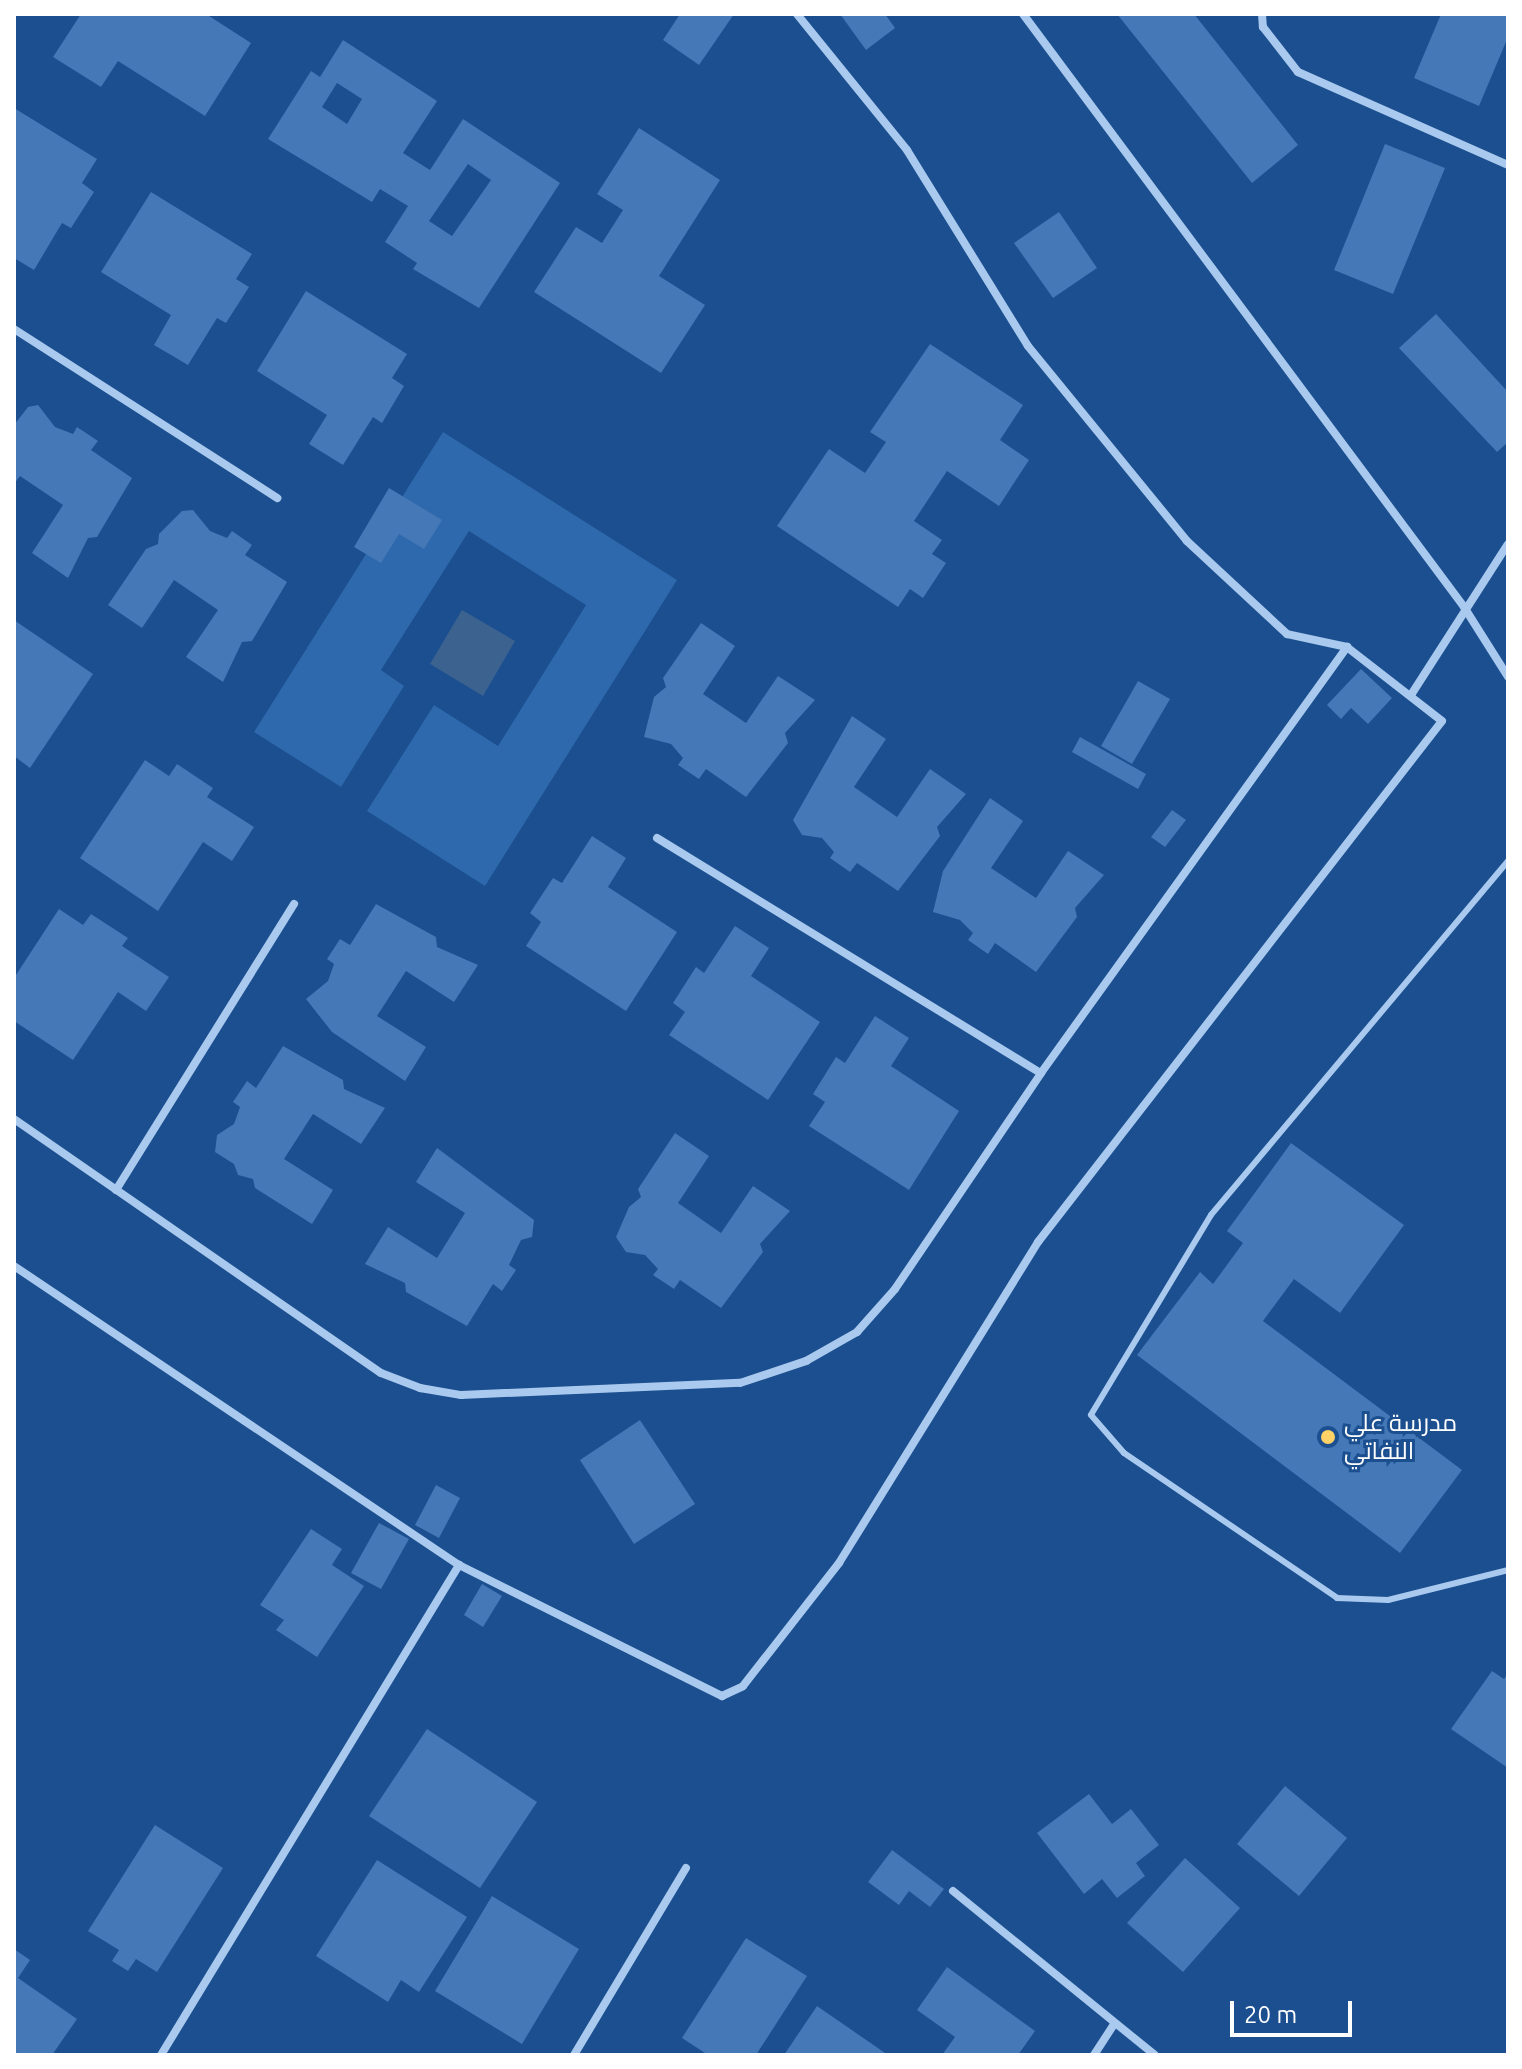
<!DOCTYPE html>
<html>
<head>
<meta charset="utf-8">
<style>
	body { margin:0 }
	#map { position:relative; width:1522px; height:2069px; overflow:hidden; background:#1b4f8f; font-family:Ubuntu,Cairo,sans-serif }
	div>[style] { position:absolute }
	.green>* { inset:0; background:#2e69ad }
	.water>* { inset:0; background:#3c6290 }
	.building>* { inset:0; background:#4478b7 }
	.service>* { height:6px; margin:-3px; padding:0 3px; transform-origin:3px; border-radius:3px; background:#a9c9ee }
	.minor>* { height:8px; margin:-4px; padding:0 4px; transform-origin:4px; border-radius:4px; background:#a9c9ee }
	.dots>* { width:22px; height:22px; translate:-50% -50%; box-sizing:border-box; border:4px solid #1b4f8f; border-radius:50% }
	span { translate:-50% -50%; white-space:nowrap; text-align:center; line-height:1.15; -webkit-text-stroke:6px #1b4f8f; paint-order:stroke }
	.poi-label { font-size:24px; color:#fff }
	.left { translate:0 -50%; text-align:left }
	.frame { position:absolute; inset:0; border:16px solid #fff; pointer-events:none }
	.scale { position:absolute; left:1230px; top:2001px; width:122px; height:36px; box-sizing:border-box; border:4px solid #fff; border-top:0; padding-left:10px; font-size:24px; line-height:28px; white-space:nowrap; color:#fff; -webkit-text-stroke:6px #1b4f8f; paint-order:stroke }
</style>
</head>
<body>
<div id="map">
	<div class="green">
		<i style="clip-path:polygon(443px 432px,677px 580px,485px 886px,367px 811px,434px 705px,498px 746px,586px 605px,469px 531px,381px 670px,404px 686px,341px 787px,254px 732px)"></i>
	</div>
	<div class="water">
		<i style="clip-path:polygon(462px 610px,515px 641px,483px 696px,430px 664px)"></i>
	</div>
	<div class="building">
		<i style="clip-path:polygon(81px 14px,206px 14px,251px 43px,205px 116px,118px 61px,101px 87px,53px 57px)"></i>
		<i style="clip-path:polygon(680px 14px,734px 14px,699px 65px,663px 40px)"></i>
		<i style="clip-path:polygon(840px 14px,885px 14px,895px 28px,866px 50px)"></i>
		<i style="clip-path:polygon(1117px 14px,1194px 14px,1298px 145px,1252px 183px)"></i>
		<i style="clip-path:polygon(1441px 14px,1508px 14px,1508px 37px,1479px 106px,1414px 78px)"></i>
		<i style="clip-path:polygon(evenodd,343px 40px,437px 101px,403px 153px,430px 170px,463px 119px,560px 183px,479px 308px,413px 269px,417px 263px,385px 242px,408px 206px,380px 189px,372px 202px,268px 139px,311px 71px,320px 77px,343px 40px,337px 83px,362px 99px,347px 124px,322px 107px,337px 83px,343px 40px,468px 164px,491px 180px,452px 236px,429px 221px,468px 164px)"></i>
		<i style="clip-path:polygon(14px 108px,97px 159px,82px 183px,94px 192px,71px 228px,62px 223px,34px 270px,14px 258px)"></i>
		<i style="clip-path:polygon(639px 128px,720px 180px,659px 276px,705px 305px,661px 373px,534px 292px,576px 227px,602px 243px,623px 210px,597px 194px)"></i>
		<i style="clip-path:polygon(1385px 144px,1445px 168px,1393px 294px,1334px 270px)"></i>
		<i style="clip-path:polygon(151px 192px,252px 254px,236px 279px,249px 287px,226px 323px,217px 318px,188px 365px,154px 345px,171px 315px,101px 272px)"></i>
		<i style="clip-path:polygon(1059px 212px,1097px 268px,1053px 298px,1014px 243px)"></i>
		<i style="clip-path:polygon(306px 291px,407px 354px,392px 378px,404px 386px,382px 423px,373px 417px,343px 465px,309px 444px,327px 415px,257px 371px)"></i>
		<i style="clip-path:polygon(1436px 314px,1508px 392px,1508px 442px,1497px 452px,1399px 348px)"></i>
		<i style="clip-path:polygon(930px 344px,1023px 405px,1000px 440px,1029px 460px,999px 506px,947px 471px,914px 521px,942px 540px,932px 554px,946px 563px,923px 598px,910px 589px,898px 607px,777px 526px,829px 449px,865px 473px,886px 442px,870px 432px)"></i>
		<i style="clip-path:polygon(38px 405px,55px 427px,73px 434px,77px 427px,98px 441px,91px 450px,132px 478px,97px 537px,88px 538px,68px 578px,32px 553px,63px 505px,20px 476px,14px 484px,14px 425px,28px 407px)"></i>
		<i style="clip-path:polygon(389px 488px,442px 520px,424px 549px,399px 534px,381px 563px,354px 547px)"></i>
		<i style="clip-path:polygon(193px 510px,210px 531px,227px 538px,232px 531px,252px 545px,245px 555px,287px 582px,252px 641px,242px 642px,223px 682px,186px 657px,218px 610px,174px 580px,142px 628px,108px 605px,146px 549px,158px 544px,159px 534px,182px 511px)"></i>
		<i style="clip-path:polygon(14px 620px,93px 674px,30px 768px,14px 756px)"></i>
		<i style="clip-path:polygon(701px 623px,735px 646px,703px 694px,746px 723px,778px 676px,815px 700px,785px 733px,788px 743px,746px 797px,706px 769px,699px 779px,678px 765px,683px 758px,671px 744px,644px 737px,654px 697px,666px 687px,663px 678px)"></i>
		<i style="clip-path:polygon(1361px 669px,1392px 698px,1368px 724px,1351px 708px,1341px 719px,1327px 705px)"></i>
		<i style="clip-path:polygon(1138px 681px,1170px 699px,1132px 764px,1101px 746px)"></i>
		<i style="clip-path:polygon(852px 716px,886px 739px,854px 787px,897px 817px,930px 769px,966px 794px,937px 827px,940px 836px,898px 891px,857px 863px,850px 872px,830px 858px,834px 852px,822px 838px,802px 835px,793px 820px)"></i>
		<i style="clip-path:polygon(1080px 737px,1146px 774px,1138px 789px,1072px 752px)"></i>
		<i style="clip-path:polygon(145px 760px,169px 776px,177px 764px,213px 788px,207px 797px,254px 827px,232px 861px,203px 842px,158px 911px,80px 858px)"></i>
		<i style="clip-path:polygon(990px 798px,1023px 821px,991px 868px,1036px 898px,1068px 851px,1104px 875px,1075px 908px,1077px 917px,1036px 972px,995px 943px,988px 954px,968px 940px,973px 933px,960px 920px,933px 912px,943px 871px)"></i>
		<i style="clip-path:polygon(1172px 810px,1186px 820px,1165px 847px,1151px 837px)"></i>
		<i style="clip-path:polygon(592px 836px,626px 858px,608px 887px,677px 932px,626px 1011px,526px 946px,541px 922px,530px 913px,553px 878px,562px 883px)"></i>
		<i style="clip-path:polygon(376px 904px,436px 937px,437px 947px,478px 965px,454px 1002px,406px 971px,377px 1016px,426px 1047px,405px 1081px,332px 1032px,306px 999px,328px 981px,334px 964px,327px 959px,340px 939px,350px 945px)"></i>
		<i style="clip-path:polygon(59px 909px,83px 925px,91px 914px,128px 938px,122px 946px,169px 977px,146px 1011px,118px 992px,73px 1060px,14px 1021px,14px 978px)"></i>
		<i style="clip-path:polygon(735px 926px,769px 948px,751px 976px,820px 1022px,768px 1100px,669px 1035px,685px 1012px,673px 1003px,696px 967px,704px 973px)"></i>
		<i style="clip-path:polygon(875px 1016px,909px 1038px,891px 1066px,959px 1111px,909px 1190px,809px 1126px,825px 1102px,813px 1094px,836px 1057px,845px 1063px)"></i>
		<i style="clip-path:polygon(283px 1046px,343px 1080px,344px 1089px,385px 1108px,361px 1144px,313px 1114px,284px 1159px,333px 1190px,312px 1224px,255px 1188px,253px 1179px,238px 1175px,234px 1164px,215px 1152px,217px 1135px,234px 1124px,240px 1107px,233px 1102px,247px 1081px,256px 1088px)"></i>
		<i style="clip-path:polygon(675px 1133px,709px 1156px,678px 1203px,721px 1233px,753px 1186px,790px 1211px,760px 1244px,763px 1252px,721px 1308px,680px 1280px,674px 1289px,653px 1275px,658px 1269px,645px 1255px,626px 1252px,616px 1237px,629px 1207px,641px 1197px,638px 1189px)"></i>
		<i style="clip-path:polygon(1291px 1143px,1404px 1225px,1340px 1313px,1294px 1279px,1263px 1321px,1462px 1470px,1400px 1553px,1137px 1355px,1200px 1272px,1213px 1284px,1243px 1243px,1227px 1231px)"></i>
		<i style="clip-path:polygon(437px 1148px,534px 1220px,532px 1237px,521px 1240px,509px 1265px,516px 1270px,502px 1291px,493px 1284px,467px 1326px,406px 1292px,405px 1283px,365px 1264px,388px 1227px,437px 1258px,465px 1213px,416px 1182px)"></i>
		<i style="clip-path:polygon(640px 1420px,695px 1504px,634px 1544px,580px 1460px)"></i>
		<i style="clip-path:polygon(436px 1485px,460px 1498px,439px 1538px,415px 1525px)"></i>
		<i style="clip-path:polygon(379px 1523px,409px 1539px,381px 1589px,351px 1573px)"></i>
		<i style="clip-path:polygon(311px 1529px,342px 1549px,332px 1565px,364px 1586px,317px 1657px,276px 1630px,284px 1620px,260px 1605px)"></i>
		<i style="clip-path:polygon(482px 1584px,502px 1596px,483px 1627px,464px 1615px)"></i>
		<i style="clip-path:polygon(1492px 1671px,1504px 1679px,1508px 1673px,1508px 1768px,1451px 1729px)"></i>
		<i style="clip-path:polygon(427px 1729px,537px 1802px,480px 1888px,369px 1816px)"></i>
		<i style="clip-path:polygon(1285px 1786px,1347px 1838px,1299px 1896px,1237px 1844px)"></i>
		<i style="clip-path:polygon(1089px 1794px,1112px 1824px,1131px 1809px,1159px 1845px,1136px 1863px,1145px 1876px,1117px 1898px,1102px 1879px,1084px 1894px,1037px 1833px)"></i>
		<i style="clip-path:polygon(155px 1825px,223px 1868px,157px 1972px,136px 1959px,128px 1971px,112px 1961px,119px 1950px,88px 1931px)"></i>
		<i style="clip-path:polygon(892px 1850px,944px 1889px,930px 1907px,909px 1891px,899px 1905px,868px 1882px)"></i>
		<i style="clip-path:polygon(1185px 1858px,1240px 1908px,1183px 1972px,1127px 1923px)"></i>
		<i style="clip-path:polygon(377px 1860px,467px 1917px,419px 1992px,401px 1980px,388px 2002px,316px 1956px)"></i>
		<i style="clip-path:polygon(492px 1896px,579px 1949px,522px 2044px,435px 1991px)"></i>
		<i style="clip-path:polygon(746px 1938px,807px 1976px,756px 2055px,708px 2055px,682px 2038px)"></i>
		<i style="clip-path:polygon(14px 1949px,30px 1960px,18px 1978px,77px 2019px,52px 2055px,14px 2055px)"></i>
		<i style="clip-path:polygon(947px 1967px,1035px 2031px,1018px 2055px,942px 2055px,955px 2037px,917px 2010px)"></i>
		<i style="clip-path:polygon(817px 2006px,888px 2055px,784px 2055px)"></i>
	</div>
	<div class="service">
		<i style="left:1508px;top:861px;width:462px;rotate:130deg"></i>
		<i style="left:1211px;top:1215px;width:233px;rotate:121deg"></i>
		<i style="left:1091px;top:1415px;width:50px;rotate:49deg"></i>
		<i style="left:1124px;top:1453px;width:258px;rotate:34.2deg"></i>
		<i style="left:1337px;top:1598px;width:51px;rotate:2.2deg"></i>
		<i style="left:1388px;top:1600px;width:124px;rotate:-14deg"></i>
	</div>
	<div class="minor">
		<i style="left:1023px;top:14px;width:739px;rotate:53.36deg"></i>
		<i style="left:1464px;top:607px;width:83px;rotate:57.8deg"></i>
		<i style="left:1262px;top:14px;width:13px;rotate:86deg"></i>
		<i style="left:1263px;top:27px;width:57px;rotate:52.1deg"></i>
		<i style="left:1298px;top:72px;width:230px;rotate:23.9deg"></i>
		<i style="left:14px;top:329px;width:313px;rotate:32.7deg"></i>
		<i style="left:1411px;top:695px;width:179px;rotate:-57.3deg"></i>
		<i style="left:657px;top:838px;width:450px;rotate:31.5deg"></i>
		<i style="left:14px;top:1119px;width:446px;rotate:34.7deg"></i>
		<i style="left:381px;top:1373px;width:42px;rotate:21deg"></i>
		<i style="left:420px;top:1388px;width:42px;rotate:9.7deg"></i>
		<i style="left:461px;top:1395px;width:279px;rotate:-2.5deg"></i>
		<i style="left:740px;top:1383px;width:70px;rotate:-18.4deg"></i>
		<i style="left:806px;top:1361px;width:59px;rotate:-29.6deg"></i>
		<i style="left:857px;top:1332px;width:57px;rotate:-48.5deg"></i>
		<i style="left:895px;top:1289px;width:261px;rotate:-55.9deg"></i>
		<i style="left:1041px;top:1073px;width:525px;rotate:-54.31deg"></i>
		<i style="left:116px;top:1190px;width:337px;rotate:-58.1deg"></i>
		<i style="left:14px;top:1266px;width:536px;rotate:33.9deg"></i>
		<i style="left:459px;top:1565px;width:294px;rotate:26.5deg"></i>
		<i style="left:722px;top:1696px;width:23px;rotate:-25deg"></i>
		<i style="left:743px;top:1686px;width:156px;rotate:-52deg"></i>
		<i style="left:839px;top:1563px;width:378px;rotate:-58.2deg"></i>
		<i style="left:1038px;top:1242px;width:659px;rotate:-52.21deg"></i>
		<i style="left:1442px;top:721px;width:120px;rotate:-142.1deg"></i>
		<i style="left:1347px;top:647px;width:61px;rotate:-167.8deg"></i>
		<i style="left:1287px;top:634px;width:137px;rotate:-137.1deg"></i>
		<i style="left:1187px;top:541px;width:252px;rotate:-129.2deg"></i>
		<i style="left:1028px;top:346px;width:230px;rotate:-121.7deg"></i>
		<i style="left:907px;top:150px;width:175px;rotate:-129deg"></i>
		<i style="left:953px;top:1891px;width:260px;rotate:39.1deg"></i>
		<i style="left:161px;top:2055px;width:574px;rotate:-58.69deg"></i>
		<i style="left:574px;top:2055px;width:218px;rotate:-59.1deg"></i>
		<i style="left:1094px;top:2055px;width:37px;rotate:-57deg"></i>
	</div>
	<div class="dots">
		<i style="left:1328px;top:1437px;background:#ffd166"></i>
	</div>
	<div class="poi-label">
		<span class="left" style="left:1344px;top:1437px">مدرسة علي<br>النفاتي</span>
	</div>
	<div class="frame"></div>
	<div class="scale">20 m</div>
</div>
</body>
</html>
